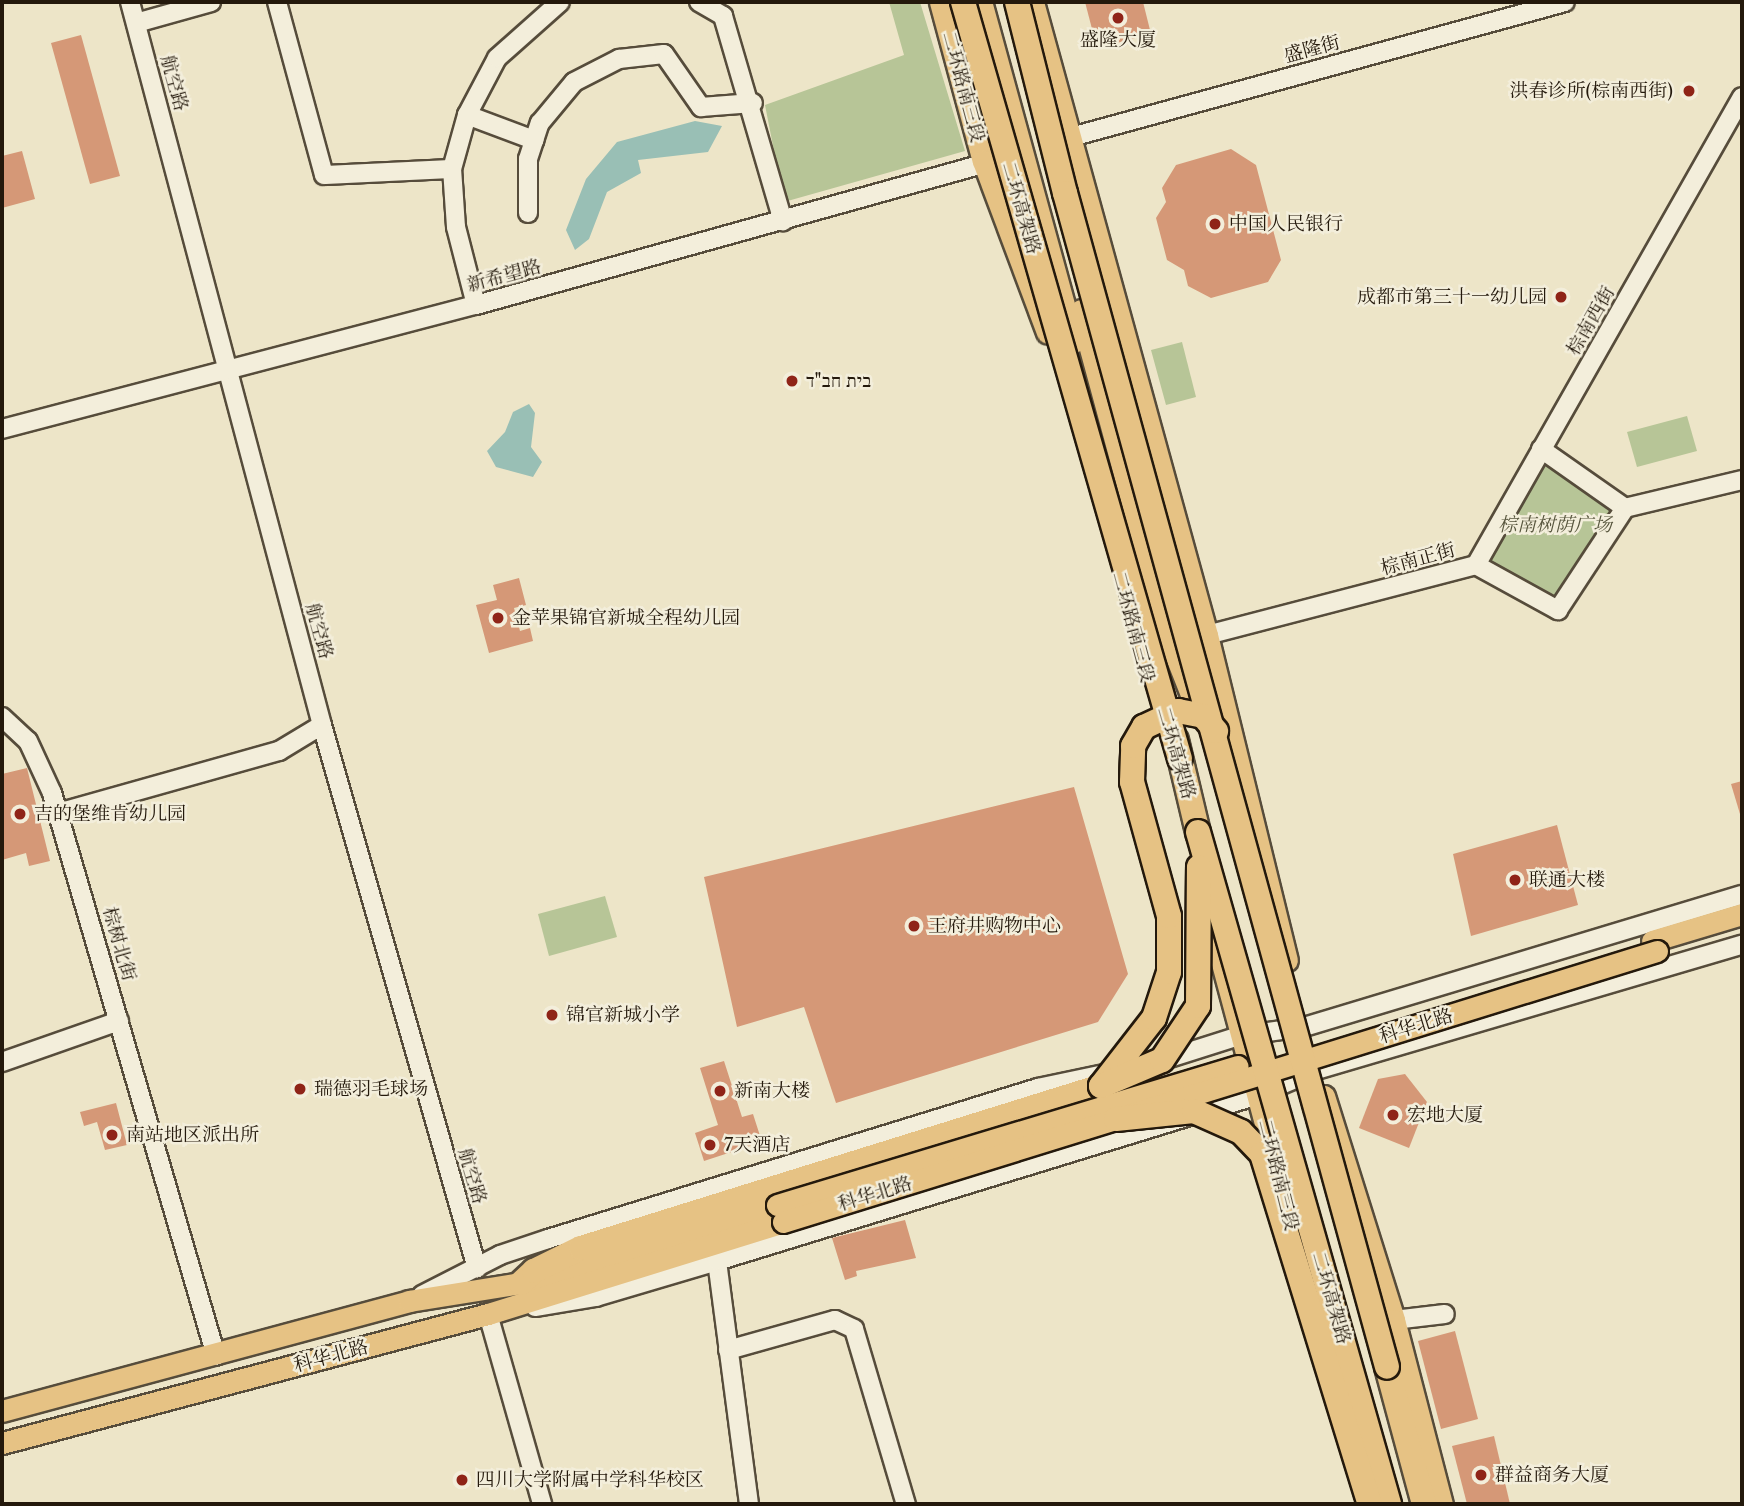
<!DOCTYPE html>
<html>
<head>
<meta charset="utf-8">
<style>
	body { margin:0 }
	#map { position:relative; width:1744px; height:1506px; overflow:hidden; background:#ede5c8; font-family:"Libre Caslon Text","Noto Serif SC","Frank Ruhl Libre",serif }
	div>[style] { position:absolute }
	.green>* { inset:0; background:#b7c597 }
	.water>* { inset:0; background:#99bfb5 }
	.building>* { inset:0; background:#d59877 }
	.roads { filter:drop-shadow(2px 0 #564c3b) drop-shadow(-2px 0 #564c3b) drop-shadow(0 2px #564c3b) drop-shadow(0 -2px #564c3b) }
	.minor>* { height:18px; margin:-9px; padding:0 9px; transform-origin:9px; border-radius:9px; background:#f3eedb }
	.major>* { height:21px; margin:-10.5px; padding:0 10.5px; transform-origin:10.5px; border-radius:10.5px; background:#e6c284 }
	.highway>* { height:24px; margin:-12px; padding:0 12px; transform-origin:12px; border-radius:12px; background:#e6c284 }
	.bridges { filter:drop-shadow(2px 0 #24190c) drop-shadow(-2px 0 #24190c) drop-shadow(0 2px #24190c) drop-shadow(0 -2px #24190c) }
	.major-bridge>* { height:21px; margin:-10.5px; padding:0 10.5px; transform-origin:10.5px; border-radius:10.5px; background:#e6c284 }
	.highway-bridge>* { height:24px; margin:-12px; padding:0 12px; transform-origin:12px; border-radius:12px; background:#e6c284 }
	.dots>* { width:19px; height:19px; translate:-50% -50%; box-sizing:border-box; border:4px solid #f3eedb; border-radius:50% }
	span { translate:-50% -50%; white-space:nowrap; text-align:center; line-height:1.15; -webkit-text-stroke:5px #f3eedb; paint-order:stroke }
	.poi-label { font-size:19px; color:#24190c }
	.right { translate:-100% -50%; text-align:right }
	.left { translate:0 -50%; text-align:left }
	.street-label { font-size:19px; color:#24190c }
	.park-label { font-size:19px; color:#57553d; font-style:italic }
	.frame { position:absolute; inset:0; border:4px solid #24190c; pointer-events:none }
</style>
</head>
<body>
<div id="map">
	<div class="green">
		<i style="clip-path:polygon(889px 2px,920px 2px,965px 151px,784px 202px,765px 105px,904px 55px)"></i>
		<i style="clip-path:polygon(1182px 342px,1196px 397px,1166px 405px,1151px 350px)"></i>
		<i style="clip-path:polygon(1687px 416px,1697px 451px,1637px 467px,1627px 432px)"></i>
		<i style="clip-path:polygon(1541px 449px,1625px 508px,1558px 610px,1476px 565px)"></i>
		<i style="clip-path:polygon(605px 896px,617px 937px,549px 956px,538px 914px)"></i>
	</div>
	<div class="water">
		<i style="clip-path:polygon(695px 121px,722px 126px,708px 152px,638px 160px,641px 173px,607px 192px,589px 239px,575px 250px,566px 230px,586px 179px,617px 142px)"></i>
		<i style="clip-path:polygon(529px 404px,535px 413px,531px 447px,542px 462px,533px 477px,496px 467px,487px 451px,505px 432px,513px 412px)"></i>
	</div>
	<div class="building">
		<i style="clip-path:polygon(1085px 2px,1143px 2px,1151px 34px,1097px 48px)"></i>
		<i style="clip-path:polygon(81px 35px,120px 176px,90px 184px,51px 43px)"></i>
		<i style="clip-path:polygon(1231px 149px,1256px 165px,1281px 260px,1268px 282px,1211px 298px,1188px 286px,1184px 270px,1167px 260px,1156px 218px,1166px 202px,1162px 188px,1176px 165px)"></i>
		<i style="clip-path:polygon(22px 151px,35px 199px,2px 208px,2px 156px)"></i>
		<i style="clip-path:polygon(519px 578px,526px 605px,514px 608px,520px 631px,530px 628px,533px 641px,489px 653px,476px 605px,497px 600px,493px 585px)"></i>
		<i style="clip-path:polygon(27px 768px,50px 861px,29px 866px,26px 853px,2px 860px,2px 774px)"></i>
		<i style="clip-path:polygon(1742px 781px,1742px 814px,1740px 814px,1731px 784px)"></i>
		<i style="clip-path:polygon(1074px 787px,1128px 974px,1098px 1022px,836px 1103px,804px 1007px,737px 1027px,704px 877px)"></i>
		<i style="clip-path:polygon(1557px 825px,1578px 905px,1471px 936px,1453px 854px)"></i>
		<i style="clip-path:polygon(724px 1061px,742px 1117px,753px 1114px,762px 1142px,704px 1161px,695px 1133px,718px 1125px,700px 1068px)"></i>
		<i style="clip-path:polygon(1405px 1074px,1427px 1102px,1409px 1148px,1359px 1128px,1378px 1079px)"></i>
		<i style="clip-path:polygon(116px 1103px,127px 1145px,105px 1150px,97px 1122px,84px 1126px,80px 1112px)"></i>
		<i style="clip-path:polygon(905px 1220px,916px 1258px,856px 1271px,857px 1276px,845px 1280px,832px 1238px)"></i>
		<i style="clip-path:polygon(1455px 1331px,1478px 1419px,1441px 1429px,1418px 1341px)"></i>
		<i style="clip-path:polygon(1494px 1436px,1510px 1504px,1467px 1504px,1452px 1446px)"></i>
	</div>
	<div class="roads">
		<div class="minor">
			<i style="left:130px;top:2px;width:748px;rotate:75.13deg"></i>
			<i style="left:322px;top:725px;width:565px;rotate:74.07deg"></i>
			<i style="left:277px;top:2px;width:179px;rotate:74.8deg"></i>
			<i style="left:324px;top:175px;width:128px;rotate:-2.7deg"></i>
			<i style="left:699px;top:2px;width:28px;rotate:30deg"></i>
			<i style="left:723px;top:16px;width:214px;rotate:73.7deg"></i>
			<i style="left:136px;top:23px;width:78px;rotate:-15.6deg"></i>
			<i style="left:467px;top:115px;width:72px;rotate:20.5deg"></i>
			<i style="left:1071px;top:137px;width:512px;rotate:-15.28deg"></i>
			<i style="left:528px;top:213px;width:54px;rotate:-90deg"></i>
			<i style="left:528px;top:159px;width:38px;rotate:-72deg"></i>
			<i style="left:540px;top:123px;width:53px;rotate:-50.3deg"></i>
			<i style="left:574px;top:82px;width:51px;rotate:-27.1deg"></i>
			<i style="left:619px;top:59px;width:45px;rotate:-6.3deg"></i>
			<i style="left:664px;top:54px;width:65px;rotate:55.1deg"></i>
			<i style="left:701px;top:107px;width:52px;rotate:-4.4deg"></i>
			<i style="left:476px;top:305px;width:81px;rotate:-104.4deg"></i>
			<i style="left:456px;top:227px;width:58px;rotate:-93.9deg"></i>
			<i style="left:452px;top:169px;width:56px;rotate:-74.5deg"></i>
			<i style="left:467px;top:115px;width:64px;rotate:-62.2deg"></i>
			<i style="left:497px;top:58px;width:84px;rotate:-41.6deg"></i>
			<i style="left:2px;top:429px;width:490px;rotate:-14.7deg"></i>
			<i style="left:476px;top:305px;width:559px;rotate:-15.55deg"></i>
			<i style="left:1541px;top:449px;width:103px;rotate:35.1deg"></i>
			<i style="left:1476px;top:565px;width:538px;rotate:-60.39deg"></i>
			<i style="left:1207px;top:635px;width:278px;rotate:-14.6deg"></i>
			<i style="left:1476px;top:565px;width:94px;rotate:28.8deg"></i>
			<i style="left:1558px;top:610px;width:122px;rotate:-56.7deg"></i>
			<i style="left:1625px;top:508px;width:120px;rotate:-13.5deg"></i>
			<i style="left:2px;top:717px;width:35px;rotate:43deg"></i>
			<i style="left:28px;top:741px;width:57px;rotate:65.2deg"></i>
			<i style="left:52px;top:793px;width:586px;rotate:73.76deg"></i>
			<i style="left:58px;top:813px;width:230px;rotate:-15.7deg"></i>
			<i style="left:279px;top:751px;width:50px;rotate:-31.2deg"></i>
			<i style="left:2px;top:1062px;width:124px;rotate:-19.3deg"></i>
			<i style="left:1157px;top:1062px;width:86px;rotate:-17.6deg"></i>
			<i style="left:1239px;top:1036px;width:66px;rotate:-7.9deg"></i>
			<i style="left:1304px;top:1027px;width:457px;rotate:-16.8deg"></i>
			<i style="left:717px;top:1261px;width:245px;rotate:82.5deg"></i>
			<i style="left:422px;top:1295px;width:88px;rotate:-27.1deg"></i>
			<i style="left:500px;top:1255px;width:51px;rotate:-18.4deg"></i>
			<i style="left:548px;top:1239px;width:513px;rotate:-17.13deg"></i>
			<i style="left:1038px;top:1088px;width:73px;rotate:-11.9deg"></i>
			<i style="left:535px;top:1307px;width:62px;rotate:-9.3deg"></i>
			<i style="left:596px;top:1297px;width:126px;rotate:-16.6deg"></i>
			<i style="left:717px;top:1261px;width:566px;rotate:-17.06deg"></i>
			<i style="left:1258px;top:1095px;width:63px;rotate:-23.3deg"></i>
			<i style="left:1316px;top:1070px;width:444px;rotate:-16.4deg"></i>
			<i style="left:500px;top:1312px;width:12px;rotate:171deg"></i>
			<i style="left:488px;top:1314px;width:198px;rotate:74.1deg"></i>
			<i style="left:1394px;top:1320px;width:51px;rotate:-6.7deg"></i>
			<i style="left:728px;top:1350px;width:111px;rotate:-15.7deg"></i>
			<i style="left:835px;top:1320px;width:21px;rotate:25deg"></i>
			<i style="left:854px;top:1329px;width:183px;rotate:73.5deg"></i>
		</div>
		<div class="major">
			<i style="left:940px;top:2px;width:165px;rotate:74.9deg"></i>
			<i style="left:983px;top:161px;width:183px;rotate:69.5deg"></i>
			<i style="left:1033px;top:2px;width:656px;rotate:74.63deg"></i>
			<i style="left:1207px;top:635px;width:335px;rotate:76.2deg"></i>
			<i style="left:1204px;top:896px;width:286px;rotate:75deg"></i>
			<i style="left:1652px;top:941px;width:94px;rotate:-16.7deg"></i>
			<i style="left:1324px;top:1096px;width:235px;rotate:72.6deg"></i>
			<i style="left:1394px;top:1320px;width:190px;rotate:75.4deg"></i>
			<i style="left:2px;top:1411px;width:422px;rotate:-15.1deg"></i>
			<i style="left:409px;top:1301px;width:113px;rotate:-9.1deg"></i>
			<i style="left:521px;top:1283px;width:268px;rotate:-16.9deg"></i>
			<i style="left:2px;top:1443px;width:503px;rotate:-14.87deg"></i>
			<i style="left:488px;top:1314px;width:309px;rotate:-17.3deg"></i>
		</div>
		<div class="highway">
			<i style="left:980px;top:2px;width:352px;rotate:74.7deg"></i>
			<i style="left:1082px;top:312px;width:339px;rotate:74.8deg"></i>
			<i style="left:1171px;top:639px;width:66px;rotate:68.5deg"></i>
			<i style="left:1176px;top:740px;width:95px;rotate:76.6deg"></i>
			<i style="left:521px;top:1283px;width:18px;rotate:-43deg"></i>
			<i style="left:534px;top:1271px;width:52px;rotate:-26.1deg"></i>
			<i style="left:581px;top:1248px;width:545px;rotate:-17.3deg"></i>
			<i style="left:1387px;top:1367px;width:142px;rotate:74.9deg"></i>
		</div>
	</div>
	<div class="bridges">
		<div class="major-bridge">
			<i style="left:777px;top:1205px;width:481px;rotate:-16.8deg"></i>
			<i style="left:783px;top:1222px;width:915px;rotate:-17.23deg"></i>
		</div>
		<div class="highway-bridge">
			<i style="left:963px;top:2px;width:787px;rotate:74deg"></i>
			<i style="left:1017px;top:2px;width:197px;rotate:75.9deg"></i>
			<i style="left:1065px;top:193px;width:1217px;rotate:74.66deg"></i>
			<i style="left:1198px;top:832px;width:699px;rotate:74.13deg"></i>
			<i style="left:1101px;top:1086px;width:86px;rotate:-52.1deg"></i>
			<i style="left:1154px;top:1018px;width:48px;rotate:-71.9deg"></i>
			<i style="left:1169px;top:972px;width:56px;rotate:-90deg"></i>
			<i style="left:1169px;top:916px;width:139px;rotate:-105.4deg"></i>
			<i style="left:1132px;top:782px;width:36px;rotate:-88deg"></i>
			<i style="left:1133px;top:746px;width:22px;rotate:-60deg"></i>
			<i style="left:1144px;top:727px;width:38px;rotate:-25deg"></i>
			<i style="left:1178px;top:711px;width:25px;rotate:11deg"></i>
			<i style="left:1203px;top:716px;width:20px;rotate:49deg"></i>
			<i style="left:1101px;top:1086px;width:66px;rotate:-23.1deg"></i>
			<i style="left:1162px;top:1060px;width:65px;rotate:-56.3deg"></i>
			<i style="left:1198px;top:1006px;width:139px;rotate:-89.6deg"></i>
			<i style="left:1116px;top:1119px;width:78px;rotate:-5.9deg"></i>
			<i style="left:1194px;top:1111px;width:51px;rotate:24.1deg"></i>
			<i style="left:1241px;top:1132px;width:30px;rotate:46deg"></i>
			<i style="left:1262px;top:1154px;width:366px;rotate:72.9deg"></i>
		</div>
	</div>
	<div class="dots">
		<i style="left:1118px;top:18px;background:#8f2418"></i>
		<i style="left:1689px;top:91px;background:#8f2418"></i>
		<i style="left:1215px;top:224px;background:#8f2418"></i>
		<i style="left:1561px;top:297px;background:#8f2418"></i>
		<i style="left:792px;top:381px;background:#8f2418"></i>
		<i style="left:498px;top:618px;background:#8f2418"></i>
		<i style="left:20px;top:814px;background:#8f2418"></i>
		<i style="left:1515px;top:880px;background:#8f2418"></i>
		<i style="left:914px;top:926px;background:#8f2418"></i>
		<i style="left:552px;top:1015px;background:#8f2418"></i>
		<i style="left:300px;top:1089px;background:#8f2418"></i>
		<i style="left:720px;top:1091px;background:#8f2418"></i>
		<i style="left:1393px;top:1115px;background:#8f2418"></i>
		<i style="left:112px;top:1135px;background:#8f2418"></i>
		<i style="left:710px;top:1145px;background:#8f2418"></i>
		<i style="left:1481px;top:1475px;background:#8f2418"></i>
		<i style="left:462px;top:1480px;background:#8f2418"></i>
	</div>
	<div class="poi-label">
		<span style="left:1118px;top:40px">盛隆大厦</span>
		<span class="right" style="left:1673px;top:91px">洪春诊所(棕南西街)</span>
		<span class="left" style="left:1229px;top:224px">中国人民银行</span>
		<span class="right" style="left:1547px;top:297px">成都市第三十一幼儿园</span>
		<span class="left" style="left:806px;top:381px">בית חב"ד</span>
		<span class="left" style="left:512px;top:618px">金苹果锦官新城全程幼儿园</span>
		<span class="left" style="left:34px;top:814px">吉的堡维肯幼儿园</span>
		<span class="left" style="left:1529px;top:880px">联通大楼</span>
		<span class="left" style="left:928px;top:926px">王府井购物中心</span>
		<span class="left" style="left:566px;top:1015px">锦官新城小学</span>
		<span class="left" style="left:314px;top:1089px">瑞德羽毛球场</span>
		<span class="left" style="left:734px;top:1091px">新南大楼</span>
		<span class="left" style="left:1407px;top:1115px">宏地大厦</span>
		<span class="left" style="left:126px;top:1135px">南站地区派出所</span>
		<span class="left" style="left:724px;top:1145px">7天酒店</span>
		<span class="left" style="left:1495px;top:1475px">群益商务大厦</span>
		<span class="left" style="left:476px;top:1480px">四川大学附属中学科华校区</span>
	</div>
	<div class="street-label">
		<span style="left:1312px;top:49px;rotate:-15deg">盛隆街</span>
		<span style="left:174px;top:83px;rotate:75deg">航空路</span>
		<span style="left:963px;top:87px;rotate:75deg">二环路南三段</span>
		<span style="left:1021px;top:208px;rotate:74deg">二环高架路</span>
		<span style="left:504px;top:276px;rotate:-15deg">新希望路</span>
		<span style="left:1591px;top:321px;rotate:-60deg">棕南西街</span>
		<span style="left:1418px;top:559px;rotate:-15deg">棕南正街</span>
		<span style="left:1133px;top:627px;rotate:75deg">二环路南三段</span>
		<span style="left:319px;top:631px;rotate:75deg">航空路</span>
		<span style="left:1176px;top:753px;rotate:74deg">二环高架路</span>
		<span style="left:119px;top:944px;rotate:74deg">棕树北街</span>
		<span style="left:1416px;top:1026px;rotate:-17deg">科华北路</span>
		<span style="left:1278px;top:1175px;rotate:76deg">二环路南三段</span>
		<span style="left:472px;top:1176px;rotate:74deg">航空路</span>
		<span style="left:875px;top:1194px;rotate:-17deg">科华北路</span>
		<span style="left:1331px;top:1298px;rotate:74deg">二环高架路</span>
		<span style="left:331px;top:1356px;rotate:-15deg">科华北路</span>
	</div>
	<div class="park-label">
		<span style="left:1555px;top:525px">棕南树荫广场</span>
	</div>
	<div class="frame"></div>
</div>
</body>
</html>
